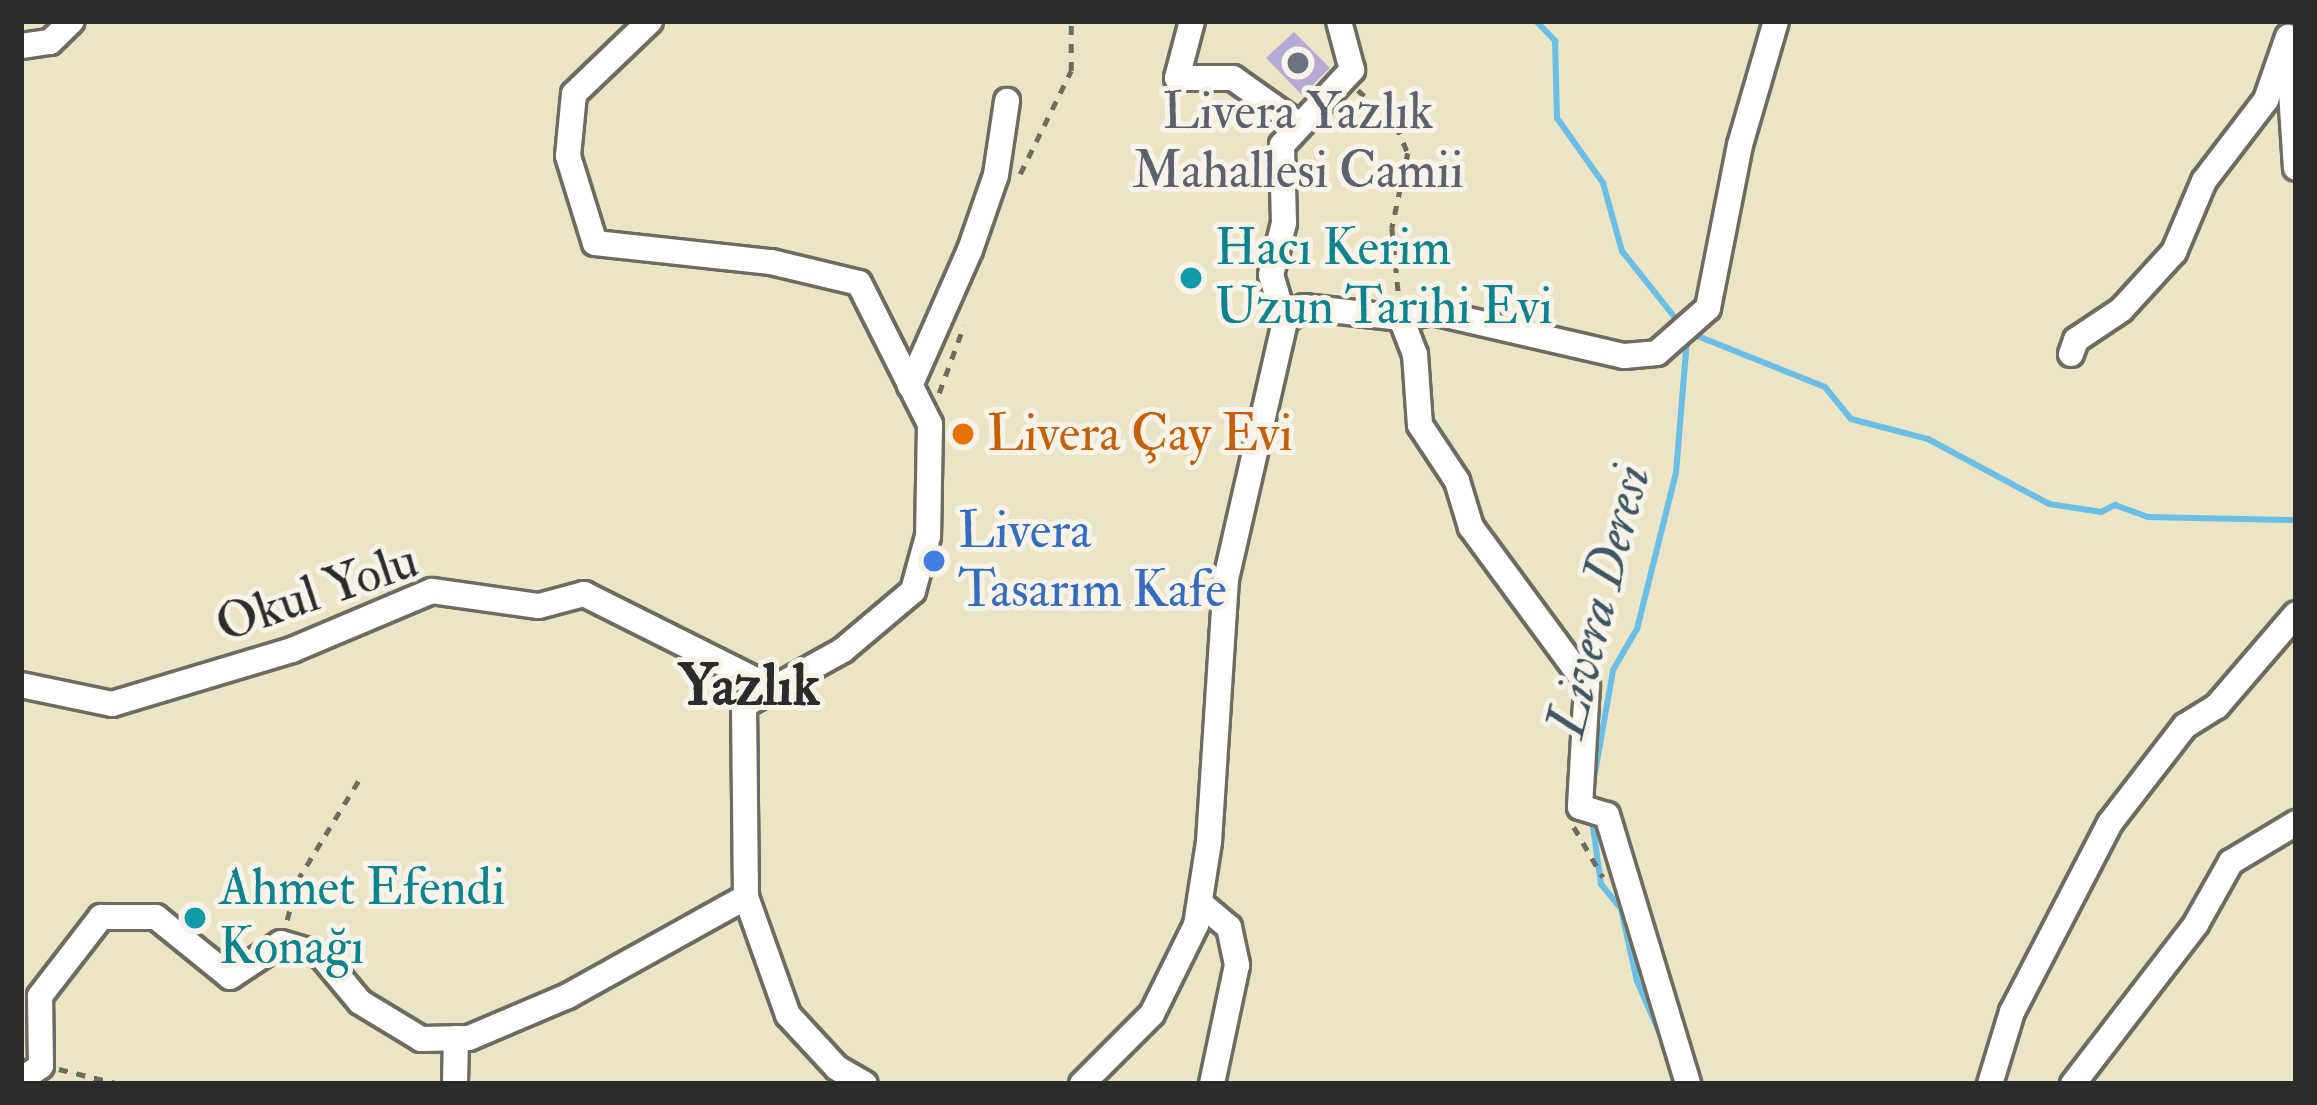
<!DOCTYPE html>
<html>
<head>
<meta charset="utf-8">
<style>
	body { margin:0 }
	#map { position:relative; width:2317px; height:1105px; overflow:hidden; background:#ebe4c5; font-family:"IM FELL Double Pica",serif }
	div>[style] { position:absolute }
	.stream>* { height:6px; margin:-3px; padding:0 3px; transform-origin:3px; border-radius:3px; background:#6bbfe7 }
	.building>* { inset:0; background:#b8a8d6 }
	.path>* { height:4.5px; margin-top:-2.25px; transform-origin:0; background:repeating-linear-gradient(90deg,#6e6c61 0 9px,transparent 0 18px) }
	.roads { filter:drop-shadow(3px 0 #6e6c61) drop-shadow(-3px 0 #6e6c61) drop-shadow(0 3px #6e6c61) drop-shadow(0 -3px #6e6c61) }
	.minor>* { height:24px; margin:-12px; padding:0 12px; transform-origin:12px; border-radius:12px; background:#fff }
	.dots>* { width:33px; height:33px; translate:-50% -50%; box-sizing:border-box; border:6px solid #f7f3e8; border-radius:50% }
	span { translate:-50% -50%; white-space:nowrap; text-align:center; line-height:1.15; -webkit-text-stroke:10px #f7f3e8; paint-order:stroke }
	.worship-label { font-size:51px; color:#5b616d }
	.culture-label { font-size:51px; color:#0d838f }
	.left { translate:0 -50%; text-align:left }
	.food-label { font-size:51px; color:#c56008 }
	.shop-label { font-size:51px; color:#366cbe }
	.street-label { font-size:51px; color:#2b2b2b }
	.water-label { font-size:54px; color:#3e5763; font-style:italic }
	.quarter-label { font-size:57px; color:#2b2b2b; font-weight:700 }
	.frame { position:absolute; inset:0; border:24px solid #2b2b2b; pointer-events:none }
</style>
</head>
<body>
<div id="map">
	<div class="stream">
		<i style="left:1536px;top:21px;width:28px;rotate:46deg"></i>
		<i style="left:1555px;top:41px;width:77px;rotate:88.5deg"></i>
		<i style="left:1557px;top:118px;width:80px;rotate:54.7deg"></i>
		<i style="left:1603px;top:183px;width:71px;rotate:74.4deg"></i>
		<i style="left:1622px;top:251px;width:93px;rotate:51.5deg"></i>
		<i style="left:1690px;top:333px;width:145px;rotate:21.8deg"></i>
		<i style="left:1825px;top:387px;width:41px;rotate:50.9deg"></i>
		<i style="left:1851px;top:419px;width:80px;rotate:14.6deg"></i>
		<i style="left:1928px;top:439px;width:137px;rotate:28.2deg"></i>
		<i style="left:2049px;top:504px;width:53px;rotate:8.7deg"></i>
		<i style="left:2101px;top:512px;width:16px;rotate:-27deg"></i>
		<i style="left:2115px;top:505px;width:35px;rotate:20deg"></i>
		<i style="left:2148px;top:517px;width:148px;rotate:1.2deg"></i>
		<i style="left:1593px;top:784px;width:116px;rotate:-80deg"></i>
		<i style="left:1613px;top:670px;width:48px;rotate:-59.7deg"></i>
		<i style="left:1637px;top:629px;width:161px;rotate:-76deg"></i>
		<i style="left:1676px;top:473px;width:133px;rotate:-85.3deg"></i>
		<i style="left:1592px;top:820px;width:65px;rotate:82deg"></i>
		<i style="left:1601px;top:884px;width:32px;rotate:51deg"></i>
		<i style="left:1621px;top:909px;width:74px;rotate:77.5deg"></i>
		<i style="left:1637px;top:981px;width:65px;rotate:66.6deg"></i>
	</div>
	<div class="building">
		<i style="clip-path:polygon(1294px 32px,1330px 68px,1302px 95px,1266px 58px)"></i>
	</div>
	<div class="path">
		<i style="left:1358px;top:90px;width:52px;rotate:43.5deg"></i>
		<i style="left:1396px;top:126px;width:30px;rotate:66deg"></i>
		<i style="left:1408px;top:153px;width:77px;rotate:102deg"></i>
		<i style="left:1392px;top:228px;width:70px;rotate:84.3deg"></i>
		<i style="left:1020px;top:174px;width:115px;rotate:-63.7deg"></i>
		<i style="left:1071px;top:71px;width:50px;rotate:-90deg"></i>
		<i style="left:939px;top:393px;width:72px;rotate:-69.8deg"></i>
		<i style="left:1574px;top:827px;width:58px;rotate:59.9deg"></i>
		<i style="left:287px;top:920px;width:40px;rotate:-75.6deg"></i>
		<i style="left:297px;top:881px;width:121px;rotate:-58.5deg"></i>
		<i style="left:59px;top:1069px;width:62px;rotate:14deg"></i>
	</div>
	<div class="roads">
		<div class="minor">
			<i style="left:650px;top:21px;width:105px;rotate:136.2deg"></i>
			<i style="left:574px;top:94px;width:62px;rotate:95.5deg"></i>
			<i style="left:568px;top:156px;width:91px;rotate:72.8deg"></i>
			<i style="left:595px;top:243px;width:177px;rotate:6.2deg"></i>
			<i style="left:771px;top:262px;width:90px;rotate:13.4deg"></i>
			<i style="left:859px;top:283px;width:158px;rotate:63.3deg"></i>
			<i style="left:930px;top:424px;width:112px;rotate:91deg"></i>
			<i style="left:928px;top:536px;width:57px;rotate:105.3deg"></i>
			<i style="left:913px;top:591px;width:92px;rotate:139.9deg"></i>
			<i style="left:843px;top:650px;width:113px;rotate:150.9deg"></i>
			<i style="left:744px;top:705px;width:192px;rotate:89.4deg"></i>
			<i style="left:746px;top:897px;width:125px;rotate:70.4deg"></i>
			<i style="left:788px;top:1015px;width:72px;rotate:47.2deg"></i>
			<i style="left:837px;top:1068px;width:32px;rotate:30deg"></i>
			<i style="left:1192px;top:21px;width:59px;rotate:104.7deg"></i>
			<i style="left:1177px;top:78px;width:56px"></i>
			<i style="left:1233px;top:78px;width:80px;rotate:35.3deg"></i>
			<i style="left:2288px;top:45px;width:123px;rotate:86.3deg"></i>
			<i style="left:21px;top:46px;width:29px;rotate:-8deg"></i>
			<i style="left:50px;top:42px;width:30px;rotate:-44deg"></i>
			<i style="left:1401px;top:318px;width:39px;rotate:69deg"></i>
			<i style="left:1415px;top:354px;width:71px;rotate:86deg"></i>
			<i style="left:1420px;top:425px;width:67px;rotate:56.5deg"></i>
			<i style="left:1457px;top:481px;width:48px;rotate:73.1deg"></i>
			<i style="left:1471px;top:527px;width:196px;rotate:53.7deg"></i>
			<i style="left:1587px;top:685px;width:122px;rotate:93.3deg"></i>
			<i style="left:1580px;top:807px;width:28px;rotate:17deg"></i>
			<i style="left:1607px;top:815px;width:281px;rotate:73.2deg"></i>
			<i style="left:1285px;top:321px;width:24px;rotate:-36deg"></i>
			<i style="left:1304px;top:307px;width:98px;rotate:6.5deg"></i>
			<i style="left:1401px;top:318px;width:33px;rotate:-11deg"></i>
			<i style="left:1433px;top:312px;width:196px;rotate:13deg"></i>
			<i style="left:1624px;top:356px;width:33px;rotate:-5deg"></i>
			<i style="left:1657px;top:353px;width:68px;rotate:-41.4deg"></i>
			<i style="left:1708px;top:308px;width:166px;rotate:-78.9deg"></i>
			<i style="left:1740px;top:145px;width:129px;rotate:-73.8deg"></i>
			<i style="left:2071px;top:354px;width:15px;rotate:-70deg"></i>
			<i style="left:2076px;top:340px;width:54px;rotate:-33.7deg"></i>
			<i style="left:2121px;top:310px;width:79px;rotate:-47.6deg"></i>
			<i style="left:2174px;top:252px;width:77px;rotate:-67.1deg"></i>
			<i style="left:2204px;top:181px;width:102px;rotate:-52.6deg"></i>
			<i style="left:2266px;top:100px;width:67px;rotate:-70.8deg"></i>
			<i style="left:910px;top:386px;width:149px;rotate:-66.2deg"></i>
			<i style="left:970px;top:250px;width:79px;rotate:-70.9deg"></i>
			<i style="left:996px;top:175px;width:75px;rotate:-81.5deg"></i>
			<i style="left:21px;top:685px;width:93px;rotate:11.8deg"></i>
			<i style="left:112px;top:704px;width:188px;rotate:-16.7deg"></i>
			<i style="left:292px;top:650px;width:152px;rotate:-22.9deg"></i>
			<i style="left:432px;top:591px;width:108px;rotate:8deg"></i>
			<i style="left:539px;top:606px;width:47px;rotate:-14.9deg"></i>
			<i style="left:584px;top:594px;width:206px;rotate:26.6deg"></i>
			<i style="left:1200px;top:903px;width:38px;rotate:40deg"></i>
			<i style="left:1229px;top:927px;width:39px;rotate:78deg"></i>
			<i style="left:1237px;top:965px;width:122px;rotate:101.9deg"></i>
			<i style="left:21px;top:1080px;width:24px;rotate:-35deg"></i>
			<i style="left:41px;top:1066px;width:70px;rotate:-90.8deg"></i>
			<i style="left:40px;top:996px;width:100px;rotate:-52.3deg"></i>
			<i style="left:101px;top:917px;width:55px"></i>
			<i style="left:156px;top:917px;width:95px;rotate:39deg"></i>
			<i style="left:230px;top:977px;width:61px;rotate:-33.7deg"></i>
			<i style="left:281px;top:943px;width:42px;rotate:16.7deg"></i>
			<i style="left:321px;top:955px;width:61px;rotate:50.3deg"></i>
			<i style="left:360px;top:1002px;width:71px;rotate:31.2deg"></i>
			<i style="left:421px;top:1039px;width:48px;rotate:-1.2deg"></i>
			<i style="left:469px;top:1038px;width:108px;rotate:-23deg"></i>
			<i style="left:568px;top:996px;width:204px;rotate:-29.1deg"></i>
			<i style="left:455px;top:1084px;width:46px;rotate:-88.8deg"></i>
			<i style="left:1082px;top:1084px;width:99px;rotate:-45deg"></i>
			<i style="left:1152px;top:1014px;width:99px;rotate:-63.7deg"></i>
			<i style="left:1196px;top:925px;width:84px;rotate:-81.1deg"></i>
			<i style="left:1209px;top:842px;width:264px;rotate:-86.3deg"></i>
			<i style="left:1226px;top:579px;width:265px;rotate:-77.1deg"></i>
			<i style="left:1285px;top:321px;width:48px;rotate:-106.9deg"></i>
			<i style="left:1271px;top:275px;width:54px;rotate:-76deg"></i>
			<i style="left:1284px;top:223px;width:78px;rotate:-91.5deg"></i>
			<i style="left:1282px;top:145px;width:103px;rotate:-47deg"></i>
			<i style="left:1352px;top:70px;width:51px;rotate:-104.9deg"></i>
			<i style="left:1990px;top:1084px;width:75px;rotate:-73deg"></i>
			<i style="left:2012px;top:1012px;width:213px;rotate:-62.6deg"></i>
			<i style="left:2110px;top:823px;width:123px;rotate:-52.3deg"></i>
			<i style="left:2185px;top:726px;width:38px;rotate:-32deg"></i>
			<i style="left:2217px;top:706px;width:121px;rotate:-49.3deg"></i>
			<i style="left:2073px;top:1084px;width:202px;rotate:-52.4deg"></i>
			<i style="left:2196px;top:924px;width:71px;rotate:-60.6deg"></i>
			<i style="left:2231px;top:862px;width:76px;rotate:-31deg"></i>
		</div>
	</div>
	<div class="dots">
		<i style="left:1298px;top:63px;background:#6b7280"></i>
		<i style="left:1191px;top:278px;background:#0f9aa8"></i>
		<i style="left:963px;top:434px;background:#e8710a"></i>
		<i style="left:934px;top:561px;background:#3f7fe0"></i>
		<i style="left:195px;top:918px;background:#0f9aa8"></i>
	</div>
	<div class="worship-label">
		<span style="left:1298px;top:142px">Livera Yazlık<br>Mahallesi Camii</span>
	</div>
	<div class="culture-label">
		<span class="left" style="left:1215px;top:278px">Hacı Kerim<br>Uzun Tarihi Evi</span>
		<span class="left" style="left:219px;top:918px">Ahmet Efendi<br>Konağı</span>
	</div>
	<div class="food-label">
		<span class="left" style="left:987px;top:434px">Livera Çay Evi</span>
	</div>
	<div class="shop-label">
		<span class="left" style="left:958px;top:561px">Livera<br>Tasarım Kafe</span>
	</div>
	<div class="street-label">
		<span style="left:317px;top:593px;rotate:-19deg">Okul Yolu</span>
	</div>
	<div class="water-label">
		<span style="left:1599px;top:601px;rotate:-76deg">Livera Deresi</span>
	</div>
	<div class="quarter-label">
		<span style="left:749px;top:687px">Yazlık</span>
	</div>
	<div class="frame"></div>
</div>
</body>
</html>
